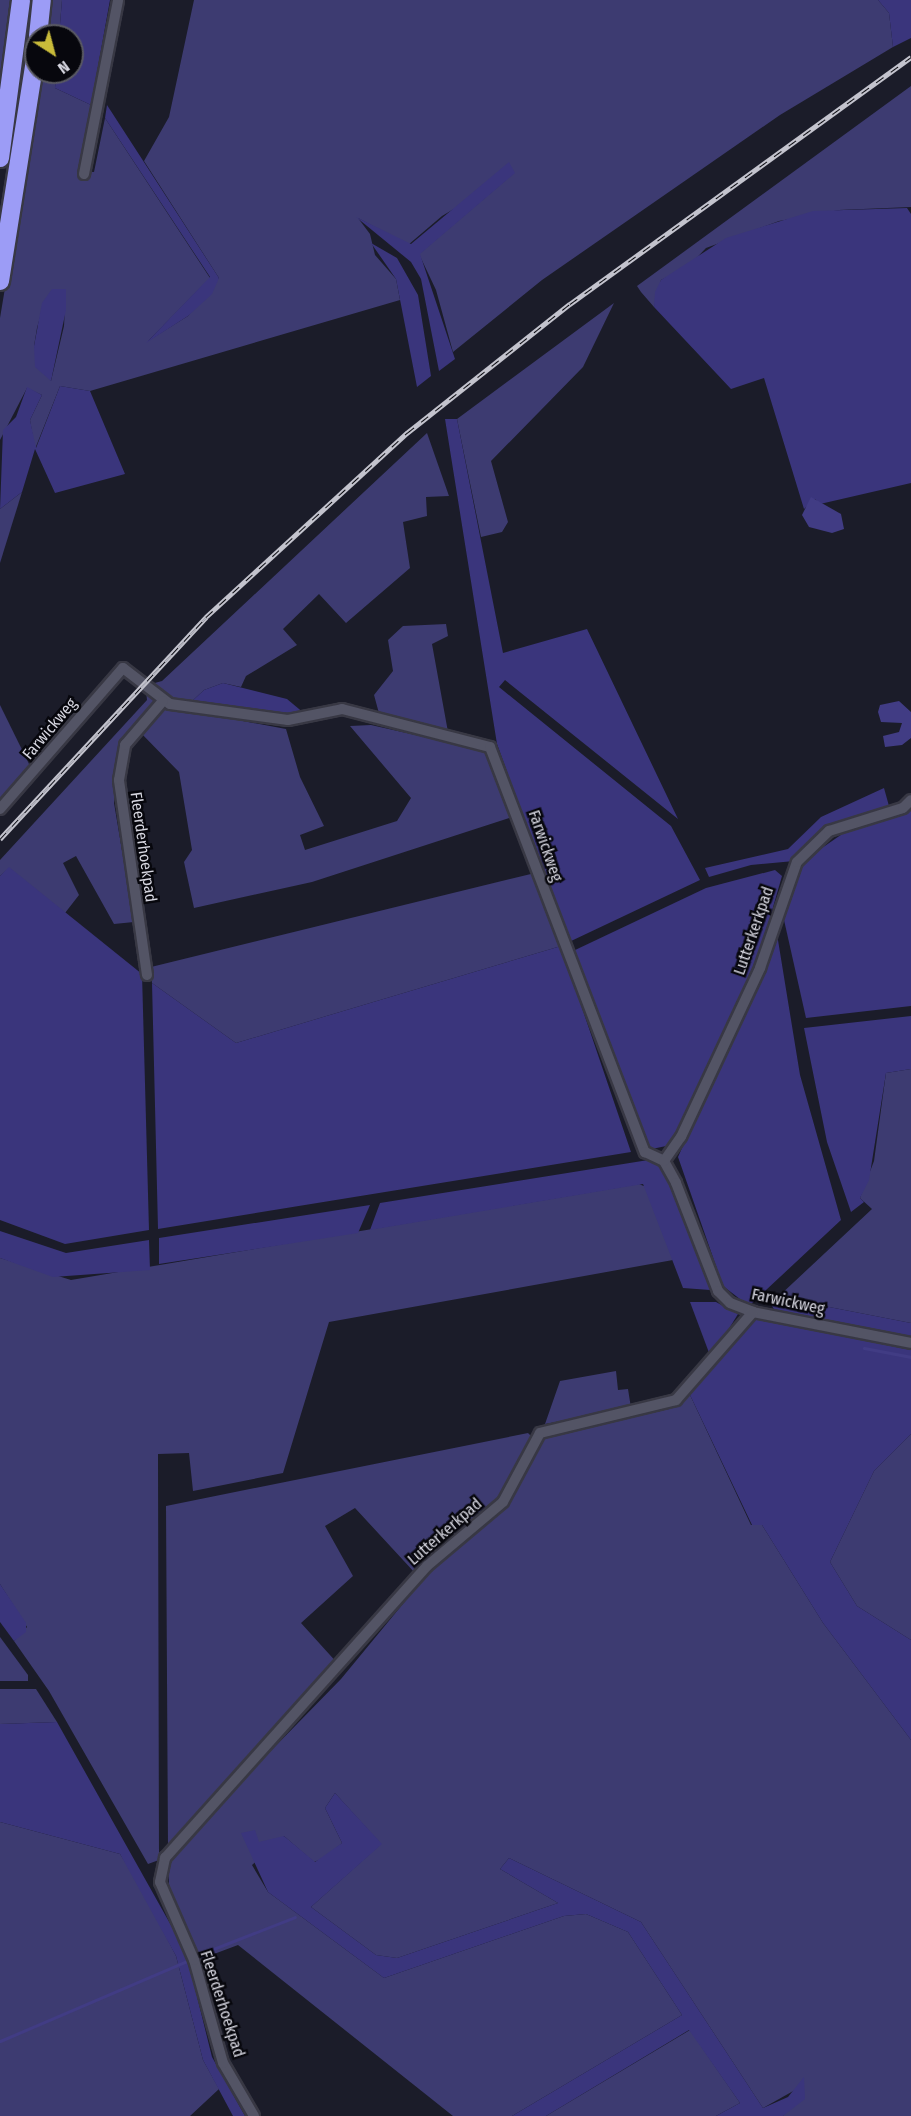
<!DOCTYPE html>
<html>
<head>
<meta charset="utf-8">
<style>
	body { margin:0 }
	#map { position:relative; width:911px; height:2116px; overflow:hidden; background:#1b1c29; font-family:"Fira Sans Condensed",sans-serif }
	div>[style] { position:absolute }
	.green>* { inset:0; background:#3d3b71 }
	.forest>* { inset:0; background:#3a357c }
	.water>* { inset:0; background:#413c84 }
	.stream>* { height:3px; margin:-1.5px; padding:0 1.5px; transform-origin:1.5px; border-radius:1.5px; background:#413c84 }
	.roads { filter:drop-shadow(2px 0 #383844) drop-shadow(-2px 0 #383844) drop-shadow(0 2px #383844) drop-shadow(0 -2px #383844) }
	.street>* { height:10px; margin:-5px; padding:0 5px; transform-origin:5px; border-radius:5px; background:#535465 }
	.highway>* { height:18px; margin:-9px; padding:0 9px; transform-origin:9px; border-radius:9px; background:#9c9cf6 }
	.rail>* { height:5px; margin-top:-2.5px; transform-origin:0; background:repeating-linear-gradient(90deg,#07070d 0 9px,#c3c3cd 0 18px); box-sizing:border-box; border-block:2px solid #c3c3cd }
	span { translate:-50% -50%; white-space:nowrap; text-align:center; line-height:1.15; -webkit-text-stroke:5px #07070d; paint-order:stroke }
	.street-label { font-size:16px; color:#d7d7e1 }
	.north { position:absolute; left:24px; top:24px; width:60px; height:60px; box-sizing:border-box; background:#07070d; border:2px solid #5a5a62; border-radius:50%; rotate:144deg; font-size:16px; font-weight:700; line-height:24px; text-align:center; color:#d7d7e1 }
	.north::after { content:''; display:block; margin:auto; width:21px; height:27px; background:#c9bb3a; clip-path:polygon(50% 0,100% 100%,50% 72%,0 100%) }
</style>
</head>
<body>
<div id="map">
	<div class="green">
		<i style="clip-path:polygon(0 0,10px 0,0 77px)"></i>
		<i style="clip-path:polygon(50px 0,62px 0,59px 36px,46px 36px)"></i>
		<i style="clip-path:polygon(evenodd,194px 0,878px 0,889px 13px,893px 47px,780px 115px,542px 280px,453px 352px,436px 290px,419px 254px,514px 173px,442px 216px,408px 245px,358px 218px,370px 234px,375px 255px,396px 279px,400px 300px,90px 391px,60px 386px,35px 449px,30px 420px,42px 395px,27px 388px,0 440px,0 318px,41px 72px,56px 72px,55px 88px,91px 105px,81px 171px,94px 172px,105px 118px,210px 278px,148px 341px,188px 316px,219px 278px,144px 161px,169px 117px,194px 0,66px 289px,64px 326px,51px 381px,34px 346px,37px 328px,42px 310px,66px 289px)"></i>
		<i style="clip-path:polygon(911px 86px,911px 207px,839px 210px,779px 221px,706px 248px,688px 267px,661px 280px,654px 307px,641px 292px,637px 286px)"></i>
		<i style="clip-path:polygon(614px 303px,583px 367px,491px 461px,508px 522px,502px 532px,481px 537px,457px 419px)"></i>
		<i style="clip-path:polygon(427px 433px,449px 496px,426px 497px,427px 516px,403px 522px,410px 568px,346px 623px,319px 594px,283px 629px,297px 645px,246px 676px,241px 687px,223px 683px,204px 690px,190px 703px,170px 700px,151px 684px,162px 681px)"></i>
		<i style="clip-path:polygon(22px 492px,0 563px,0 509px)"></i>
		<i style="clip-path:polygon(446px 624px,448px 636px,432px 644px,448px 732px,380px 717px,374px 695px,393px 671px,388px 640px,403px 626px)"></i>
		<i style="clip-path:polygon(146px 691px,155px 700px,120px 752px,114px 803px,134px 922px,114px 924px,76px 856px,63px 863px,79px 895px,65px 913px,9px 868px,0 876px,0 860px,147px 700px)"></i>
		<i style="clip-path:polygon(0 705px,31px 768px,0 801px)"></i>
		<i style="clip-path:polygon(163px 706px,286px 729px,300px 777px,324px 826px,300px 835px,305px 850px,397px 821px,411px 798px,350px 726px,371px 725px,491px 752px,515px 816px,312px 882px,194px 908px,184px 862px,192px 850px,179px 772px,138px 730px)"></i>
		<i style="clip-path:polygon(535px 873px,561px 946px,236px 1043px,152px 983px,151px 967px)"></i>
		<i style="clip-path:polygon(911px 1069px,911px 1323px,778px 1297px,872px 1209px,860px 1198px,874px 1161px,886px 1073px)"></i>
		<i style="clip-path:polygon(639px 1184px,646px 1187px,673px 1260px,329px 1322px,283px 1473px,193px 1491px,189px 1453px,158px 1454px,159px 1860px,148px 1864px,49px 1691px,14px 1641px,27px 1627px,0 1584px,0 1258px,71px 1280px)"></i>
		<i style="clip-path:polygon(616px 1371px,618px 1390px,628px 1389px,631px 1408px,545px 1424px,560px 1381px)"></i>
		<i style="clip-path:polygon(690px 1395px,751px 1525px,762px 1525px,823px 1623px,911px 1740px,911px 2116px,783px 2116px,795px 2090px,763px 2108px,641px 1922px,509px 1858px,500px 1869px,558px 1903px,397px 1958px,376px 1955px,311px 1907px,381px 1844px,335px 1793px,325px 1808px,342px 1843px,326px 1857px,314px 1862px,284px 1836px,252px 1865px,268px 1892px,384px 1978px,564px 1916px,586px 1914px,628px 1932px,682px 2015px,512px 2116px,453px 2116px,238px 1945px,198px 1960px,170px 1901px,168px 1866px,218px 1805px,341px 1679px,435px 1565px,507px 1504px,542px 1438px,669px 1409px)"></i>
		<i style="clip-path:polygon(528px 1433px,532px 1437px,500px 1498px,415px 1573px,355px 1508px,325px 1526px,353px 1576px,301px 1623px,339px 1665px,168px 1849px,166px 1506px)"></i>
		<i style="clip-path:polygon(911px 1434px,911px 1640px,857px 1606px,830px 1562px,874px 1471px)"></i>
		<i style="clip-path:polygon(0 1637px,28px 1675px,28px 1681px,0 1681px)"></i>
		<i style="clip-path:polygon(0 1689px,36px 1689px,57px 1722px,0 1724px)"></i>
		<i style="clip-path:polygon(0 1822px,120px 1854px,138px 1882px,176px 1956px,203px 2060px,219px 2089px,190px 2116px,0 2116px)"></i>
		<i style="clip-path:polygon(690px 2030px,740px 2103px,716px 2116px,546px 2116px)"></i>
	</div>
	<div class="forest">
		<i style="clip-path:polygon(62px 0,110px 0,91px 105px,55px 88px,56px 72px,72px 72px,72px 36px,59px 36px)"></i>
		<i style="clip-path:polygon(878px 0,911px 0,911px 38px,893px 47px,889px 13px)"></i>
		<i style="clip-path:polygon(107px 105px,219px 278px,212px 294px,188px 316px,146px 343px,210px 277px,105px 118px)"></i>
		<i style="clip-path:polygon(509px 162px,515px 173px,420px 254px,455px 359px,439px 371px,421px 279px,411px 262px,356px 217px,411px 244px)"></i>
		<i style="clip-path:polygon(907px 208px,911px 214px,911px 483px,820px 504px,815px 499px,804px 509px,764px 378px,731px 389px,654px 307px,655px 292px,661px 280px,726px 238px,813px 211px)"></i>
		<i style="clip-path:polygon(371px 243px,397px 258px,418px 295px,431px 376px,417px 387px,396px 279px)"></i>
		<i style="clip-path:polygon(52px 289px,66px 289px,66px 310px,51px 381px,35px 367px,34px 346px,42px 303px)"></i>
		<i style="clip-path:polygon(60px 386px,90px 391px,125px 474px,55px 493px,35px 449px,22px 492px,0 509px,3px 430px,16px 417px,27px 387px,42px 395px,30px 420px,36px 448px)"></i>
		<i style="clip-path:polygon(445px 419px,457px 419px,503px 653px,587px 629px,678px 819px,505px 680px,499px 687px,671px 826px,700px 880px,569px 942px,497px 744px)"></i>
		<i style="clip-path:polygon(223px 683px,287px 699px,311px 719px,190px 703px,204px 690px)"></i>
		<i style="clip-path:polygon(884px 788px,889px 806px,826px 825px,794px 861px,751px 865px,709px 877px,705px 868px,788px 849px,821px 817px)"></i>
		<i style="clip-path:polygon(911px 805px,911px 1006px,806px 1018px,782px 911px,803px 861px,848px 830px)"></i>
		<i style="clip-path:polygon(9px 867px,142px 974px,149px 1230px,65px 1244px,0 1220px,0 876px)"></i>
		<i style="clip-path:polygon(775px 870px,782px 876px,757px 963px,671px 1145px,647px 1150px,573px 951px,706px 888px)"></i>
		<i style="clip-path:polygon(777px 934px,800px 1075px,841px 1220px,749px 1306px,723px 1286px,678px 1157px)"></i>
		<i style="clip-path:polygon(561px 946px,631px 1152px,158px 1229px,152px 983px,236px 1043px)"></i>
		<i style="clip-path:polygon(911px 1016px,911px 1069px,886px 1073px,869px 1180px,860px 1198px,864px 1202px,851px 1212px,827px 1142px,804px 1028px)"></i>
		<i style="clip-path:polygon(667px 1157px,710px 1290px,683px 1288px,643px 1184px,370px 1230px,380px 1203px)"></i>
		<i style="clip-path:polygon(370px 1205px,358px 1233px,159px 1264px,159px 1238px)"></i>
		<i style="clip-path:polygon(0 1231px,66px 1253px,149px 1240px,150px 1270px,53px 1277px,0 1258px)"></i>
		<i style="clip-path:polygon(778px 1297px,911px 1323px,911px 1341px,776px 1313px,772px 1306px)"></i>
		<i style="clip-path:polygon(690px 1302px,716px 1302px,738px 1314px,711px 1358px)"></i>
		<i style="clip-path:polygon(754px 1318px,911px 1350px,911px 1434px,874px 1471px,830px 1562px,857px 1606px,911px 1640px,911px 1740px,823px 1623px,762px 1525px,752px 1525px,690px 1395px)"></i>
		<i style="clip-path:polygon(0 1584px,26px 1623px,26px 1632px,14px 1641px,0 1622px)"></i>
		<i style="clip-path:polygon(57px 1722px,186px 1952px,212px 2057px,245px 2116px,233px 2116px,203px 2060px,176px 1956px,120px 1854px,0 1822px,0 1724px)"></i>
		<i style="clip-path:polygon(335px 1793px,382px 1844px,311px 1907px,376px 1955px,397px 1958px,558px 1903px,500px 1869px,509px 1858px,641px 1922px,763px 2108px,788px 2097px,804px 2077px,805px 2099px,783px 2116px,716px 2116px,740px 2103px,689px 2030px,546px 2116px,512px 2116px,682px 2015px,628px 1932px,586px 1914px,564px 1916px,384px 1978px,268px 1892px,241px 1833px,255px 1830px,259px 1842px,284px 1836px,315px 1862px,342px 1843px,325px 1808px)"></i>
	</div>
	<div class="water">
		<i style="clip-path:polygon(811px 497px,841px 514px,844px 529px,832px 533px,809px 527px,802px 515px)"></i>
		<i style="clip-path:polygon(899px 701px,911px 712px,911px 738px,902px 745px,885px 747px,883px 736px,899px 732px,902px 723px,881px 722px,878px 712px,880px 705px)"></i>
	</div>
	<div class="stream">
		<i style="left:864px;top:1348px;width:48px;rotate:10.8deg"></i>
		<i style="left:198px;top:1955px;width:104px;rotate:-21.4deg"></i>
		<i style="left:0;top:2041px;width:203px;rotate:-23.2deg"></i>
	</div>
	<div class="roads">
		<div class="street">
			<i style="left:84px;top:174px;width:177px;rotate:-78.9deg"></i>
			<i style="left:0;top:809px;width:187px;rotate:-48.9deg"></i>
			<i style="left:123px;top:668px;width:59px;rotate:37.5deg"></i>
			<i style="left:170px;top:704px;width:119px;rotate:7.7deg"></i>
			<i style="left:288px;top:720px;width:55px;rotate:-11.5deg"></i>
			<i style="left:342px;top:709px;width:153px;rotate:14.4deg"></i>
			<i style="left:490px;top:747px;width:434px;rotate:69.1deg"></i>
			<i style="left:645px;top:1152px;width:21px;rotate:25deg"></i>
			<i style="left:664px;top:1161px;width:25px;rotate:61deg"></i>
			<i style="left:676px;top:1183px;width:116px;rotate:68.7deg"></i>
			<i style="left:718px;top:1291px;width:17px;rotate:45deg"></i>
			<i style="left:730px;top:1303px;width:25px;rotate:21deg"></i>
			<i style="left:753px;top:1312px;width:161px;rotate:11.1deg"></i>
			<i style="left:147px;top:975px;width:197px;rotate:-98.2deg"></i>
			<i style="left:119px;top:780px;width:36px;rotate:-80deg"></i>
			<i style="left:125px;top:745px;width:58px;rotate:-49.2deg"></i>
			<i style="left:664px;top:1161px;width:29px;rotate:-55deg"></i>
			<i style="left:681px;top:1137px;width:187px;rotate:-64.9deg"></i>
			<i style="left:760px;top:968px;width:112px;rotate:-70.8deg"></i>
			<i style="left:797px;top:862px;width:45px;rotate:-44.1deg"></i>
			<i style="left:829px;top:831px;width:77px;rotate:-17.3deg"></i>
			<i style="left:903px;top:808px;width:11px;rotate:-45deg"></i>
			<i style="left:254px;top:2116px;width:61px;rotate:-120.3deg"></i>
			<i style="left:223px;top:2063px;width:107px;rotate:-105.7deg"></i>
			<i style="left:194px;top:1960px;width:85px;rotate:-113.6deg"></i>
			<i style="left:160px;top:1882px;width:25px;rotate:-78deg"></i>
			<i style="left:165px;top:1858px;width:392px;rotate:-48.1deg"></i>
			<i style="left:427px;top:1566px;width:99px;rotate:-40.1deg"></i>
			<i style="left:503px;top:1502px;width:78px;rotate:-61.8deg"></i>
			<i style="left:540px;top:1433px;width:140px;rotate:-13.6deg"></i>
			<i style="left:676px;top:1400px;width:117px;rotate:-48.8deg"></i>
		</div>
		<div class="highway">
			<i style="left:38px;top:36px;width:36px;rotate:-84deg"></i>
			<i style="left:0;top:158px;width:159px;rotate:-82.4deg"></i>
			<i style="left:0;top:281px;width:230px;rotate:-81deg"></i>
		</div>
	</div>
	<div class="rail">
		<i style="left:0;top:839px;width:303px;rotate:-47.1deg"></i>
		<i style="left:206px;top:617px;width:273px;rotate:-42.5deg"></i>
		<i style="left:407px;top:433px;width:208px;rotate:-38.4deg"></i>
		<i style="left:570px;top:304px;width:421px;rotate:-35.9deg"></i>
	</div>
	<div class="street-label">
		<span style="left:50px;top:729px;rotate:-50deg">Farwickweg</span>
		<span style="left:545px;top:846px;rotate:71deg">Farwickweg</span>
		<span style="left:143px;top:847px;rotate:82deg">Fleerderhoekpad</span>
		<span style="left:754px;top:931px;rotate:-71deg">Lutterkerkpad</span>
		<span style="left:788px;top:1302px;rotate:12deg">Farwickweg</span>
		<span style="left:445px;top:1532px;rotate:-41deg">Lutterkerkpad</span>
		<span style="left:222px;top:2004px;rotate:72deg">Fleerderhoekpad</span>
	</div>
	<div class="north">N</div>
</div>
</body>
</html>
